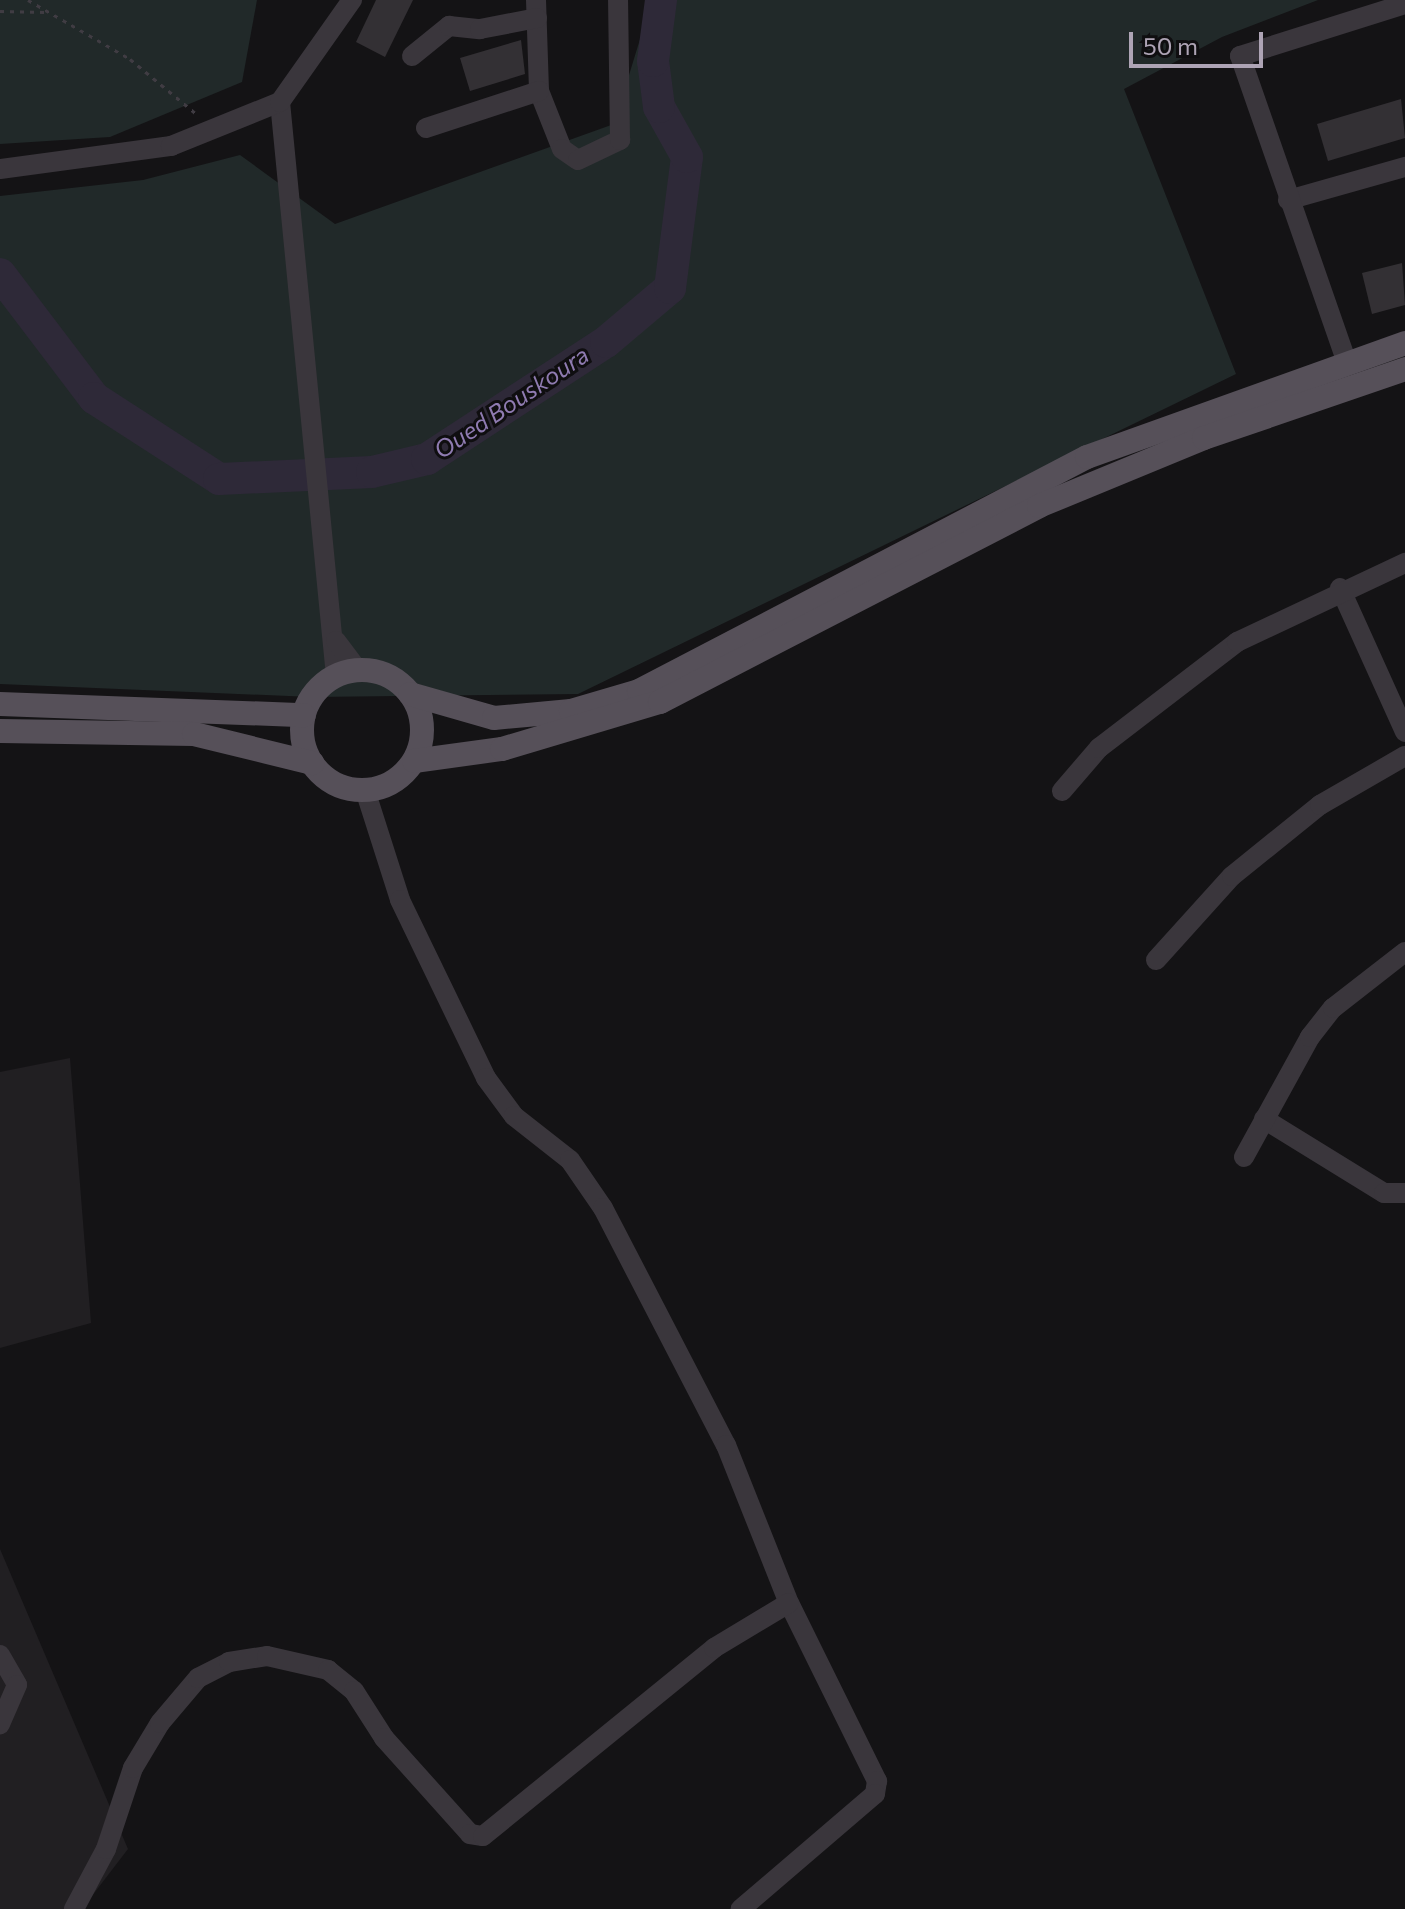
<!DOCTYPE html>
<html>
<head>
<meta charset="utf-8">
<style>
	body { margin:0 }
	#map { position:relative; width:1405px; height:1909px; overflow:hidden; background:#141315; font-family:Commissioner,sans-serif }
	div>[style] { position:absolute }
	.built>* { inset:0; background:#211f22 }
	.green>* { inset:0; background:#212929 }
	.river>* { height:32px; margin:-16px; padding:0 16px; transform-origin:16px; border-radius:16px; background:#2e2938 }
	.building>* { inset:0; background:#333034 }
	.path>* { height:3px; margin-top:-1.5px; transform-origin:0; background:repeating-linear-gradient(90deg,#403c43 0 4px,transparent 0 10px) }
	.minor>* { height:20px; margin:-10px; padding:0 10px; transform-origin:10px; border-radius:10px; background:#3a363c }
	.major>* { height:24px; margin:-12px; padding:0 12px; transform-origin:12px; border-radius:12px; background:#565059 }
	.major>.ring { margin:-12px; padding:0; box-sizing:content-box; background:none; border:24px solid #565059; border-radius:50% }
	span { translate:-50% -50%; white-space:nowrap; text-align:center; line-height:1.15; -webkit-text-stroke:6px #0f0e10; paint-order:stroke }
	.water-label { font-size:24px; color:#8f7bb1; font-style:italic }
	.scale { position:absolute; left:1129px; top:32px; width:134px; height:36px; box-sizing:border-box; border:4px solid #aea4b5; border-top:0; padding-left:10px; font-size:24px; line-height:28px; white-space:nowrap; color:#aea4b5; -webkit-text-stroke:6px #0f0e10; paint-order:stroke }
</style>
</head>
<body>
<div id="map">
	<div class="built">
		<i style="clip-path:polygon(70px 1058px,91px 1323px,0 1348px,0 1072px)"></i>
		<i style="clip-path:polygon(0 1549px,128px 1849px,82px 1909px,0 1909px)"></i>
	</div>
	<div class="green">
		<i style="clip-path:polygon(0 0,257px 0,242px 82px,110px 137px,0 144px)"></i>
		<i style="clip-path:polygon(652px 0,1318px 0,1222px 37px,1124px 89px,1236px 374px,578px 694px,312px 697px,0 684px,0 196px,143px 180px,240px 155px,335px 224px,614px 124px)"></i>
	</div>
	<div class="river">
		<i style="left:0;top:274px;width:156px;rotate:52.8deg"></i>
		<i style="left:94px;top:398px;width:149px;rotate:32.9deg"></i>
		<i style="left:219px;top:479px;width:153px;rotate:-2.6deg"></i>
		<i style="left:372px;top:472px;width:57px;rotate:-13.3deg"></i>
		<i style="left:427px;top:459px;width:214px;rotate:-33.2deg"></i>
		<i style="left:606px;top:342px;width:84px;rotate:-40.2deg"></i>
		<i style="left:670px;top:288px;width:132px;rotate:-82.6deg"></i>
		<i style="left:687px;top:157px;width:57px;rotate:-119.2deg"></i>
		<i style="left:659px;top:107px;width:46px;rotate:-97.4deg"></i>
		<i style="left:653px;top:61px;width:62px;rotate:-82.5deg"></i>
	</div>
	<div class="building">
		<i style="clip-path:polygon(376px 0,413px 0,385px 57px,356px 42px)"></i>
		<i style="clip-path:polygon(521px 40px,525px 74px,470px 91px,460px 58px)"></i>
		<i style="clip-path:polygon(1401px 99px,1405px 138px,1328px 161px,1317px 124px)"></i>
		<i style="clip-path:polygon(1402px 263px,1405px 305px,1372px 314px,1362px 273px)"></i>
	</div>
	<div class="path">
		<i style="left:28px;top:0;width:118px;rotate:30deg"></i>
		<i style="left:130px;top:59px;width:89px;rotate:39.6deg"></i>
		<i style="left:0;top:11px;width:45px;rotate:1.3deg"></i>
	</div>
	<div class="minor">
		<i style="left:536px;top:0;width:91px;rotate:88.1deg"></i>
		<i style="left:539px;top:91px;width:62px;rotate:68.4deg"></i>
		<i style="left:562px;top:149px;width:19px;rotate:35deg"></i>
		<i style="left:578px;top:160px;width:47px;rotate:-25.5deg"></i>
		<i style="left:620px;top:140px;width:140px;rotate:-90.8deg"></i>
		<i style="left:412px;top:56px;width:48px;rotate:-39deg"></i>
		<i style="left:449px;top:26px;width:31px;rotate:6deg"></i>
		<i style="left:480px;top:29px;width:58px;rotate:-10.9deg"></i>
		<i style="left:280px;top:102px;width:577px;rotate:84.43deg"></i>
		<i style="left:426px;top:128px;width:119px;rotate:-18.1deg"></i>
		<i style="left:0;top:169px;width:173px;rotate:-7.7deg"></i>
		<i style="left:171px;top:146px;width:118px;rotate:-22deg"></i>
		<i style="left:280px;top:102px;width:125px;rotate:-54.8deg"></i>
		<i style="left:1288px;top:200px;width:122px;rotate:-15.8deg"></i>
		<i style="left:1346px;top:360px;width:322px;rotate:-109.2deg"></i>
		<i style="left:1240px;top:56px;width:173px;rotate:-17.5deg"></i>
		<i style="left:1340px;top:588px;width:158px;rotate:65.7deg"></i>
		<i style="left:336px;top:641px;width:36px;rotate:53deg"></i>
		<i style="left:365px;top:790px;width:115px;rotate:72.3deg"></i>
		<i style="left:400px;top:900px;width:198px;rotate:64.2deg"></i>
		<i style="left:486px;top:1078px;width:47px;rotate:53.6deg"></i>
		<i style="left:514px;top:1116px;width:71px;rotate:38.2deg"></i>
		<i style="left:570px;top:1160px;width:58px;rotate:55.5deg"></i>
		<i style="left:603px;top:1208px;width:267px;rotate:62.6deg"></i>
		<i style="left:726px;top:1445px;width:170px;rotate:68.3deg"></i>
		<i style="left:789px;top:1603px;width:199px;rotate:63.7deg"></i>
		<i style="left:877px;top:1781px;width:13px;rotate:99deg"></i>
		<i style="left:875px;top:1794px;width:177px;rotate:139.4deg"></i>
		<i style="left:1062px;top:791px;width:57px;rotate:-49.3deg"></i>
		<i style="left:1099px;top:748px;width:174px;rotate:-37.5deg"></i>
		<i style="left:1237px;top:642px;width:186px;rotate:-25.2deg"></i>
		<i style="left:1156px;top:960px;width:113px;rotate:-47.9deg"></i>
		<i style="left:1232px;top:876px;width:113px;rotate:-38.9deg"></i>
		<i style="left:1320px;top:805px;width:98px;rotate:-30deg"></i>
		<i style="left:1264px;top:1119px;width:141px;rotate:31.7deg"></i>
		<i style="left:1384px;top:1193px;width:21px"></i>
		<i style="left:1244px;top:1157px;width:137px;rotate:-61.2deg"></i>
		<i style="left:1310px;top:1037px;width:37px;rotate:-52deg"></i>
		<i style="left:1333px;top:1008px;width:91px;rotate:-37.9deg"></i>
		<i style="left:0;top:1655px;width:34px;rotate:60deg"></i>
		<i style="left:17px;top:1685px;width:43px;rotate:113.6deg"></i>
		<i style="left:74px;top:1909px;width:68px;rotate:-61.9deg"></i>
		<i style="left:106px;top:1849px;width:85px;rotate:-71.6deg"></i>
		<i style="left:133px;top:1768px;width:52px;rotate:-59deg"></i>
		<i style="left:160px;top:1723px;width:59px;rotate:-49.8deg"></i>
		<i style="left:198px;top:1678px;width:35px;rotate:-27deg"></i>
		<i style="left:229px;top:1662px;width:38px;rotate:-9deg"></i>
		<i style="left:267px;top:1656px;width:63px;rotate:12.9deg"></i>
		<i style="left:328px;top:1670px;width:33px;rotate:39deg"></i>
		<i style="left:354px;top:1691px;width:56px;rotate:57.4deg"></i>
		<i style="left:384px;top:1738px;width:129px;rotate:48.1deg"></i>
		<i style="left:470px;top:1834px;width:13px;rotate:9deg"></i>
		<i style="left:483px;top:1836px;width:298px;rotate:-39.1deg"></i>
		<i style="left:714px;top:1648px;width:87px;rotate:-31deg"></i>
	</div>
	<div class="major">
		<i class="ring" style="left:302px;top:670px;width:96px;height:96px"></i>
		<i style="left:410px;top:694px;width:87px;rotate:15.9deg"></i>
		<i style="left:494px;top:718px;width:77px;rotate:-5.2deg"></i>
		<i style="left:571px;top:711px;width:71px;rotate:-16.4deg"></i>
		<i style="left:639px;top:691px;width:505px;rotate:-27.58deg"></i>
		<i style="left:1087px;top:457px;width:338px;rotate:-19.7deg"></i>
		<i style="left:0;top:704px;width:304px;rotate:2.1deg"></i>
		<i style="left:0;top:731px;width:194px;rotate:0.9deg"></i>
		<i style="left:194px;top:734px;width:122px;rotate:13.8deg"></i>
		<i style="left:414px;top:761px;width:89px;rotate:-7.8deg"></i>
		<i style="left:502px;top:749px;width:165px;rotate:-16.6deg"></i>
		<i style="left:660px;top:702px;width:427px;rotate:-27.3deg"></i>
		<i style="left:1039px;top:506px;width:178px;rotate:-22.4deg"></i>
		<i style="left:1204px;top:438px;width:213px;rotate:-18.9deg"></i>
	</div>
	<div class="water-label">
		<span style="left:511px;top:402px;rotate:-34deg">Oued Bouskoura</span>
	</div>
	<div class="scale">50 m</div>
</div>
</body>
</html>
